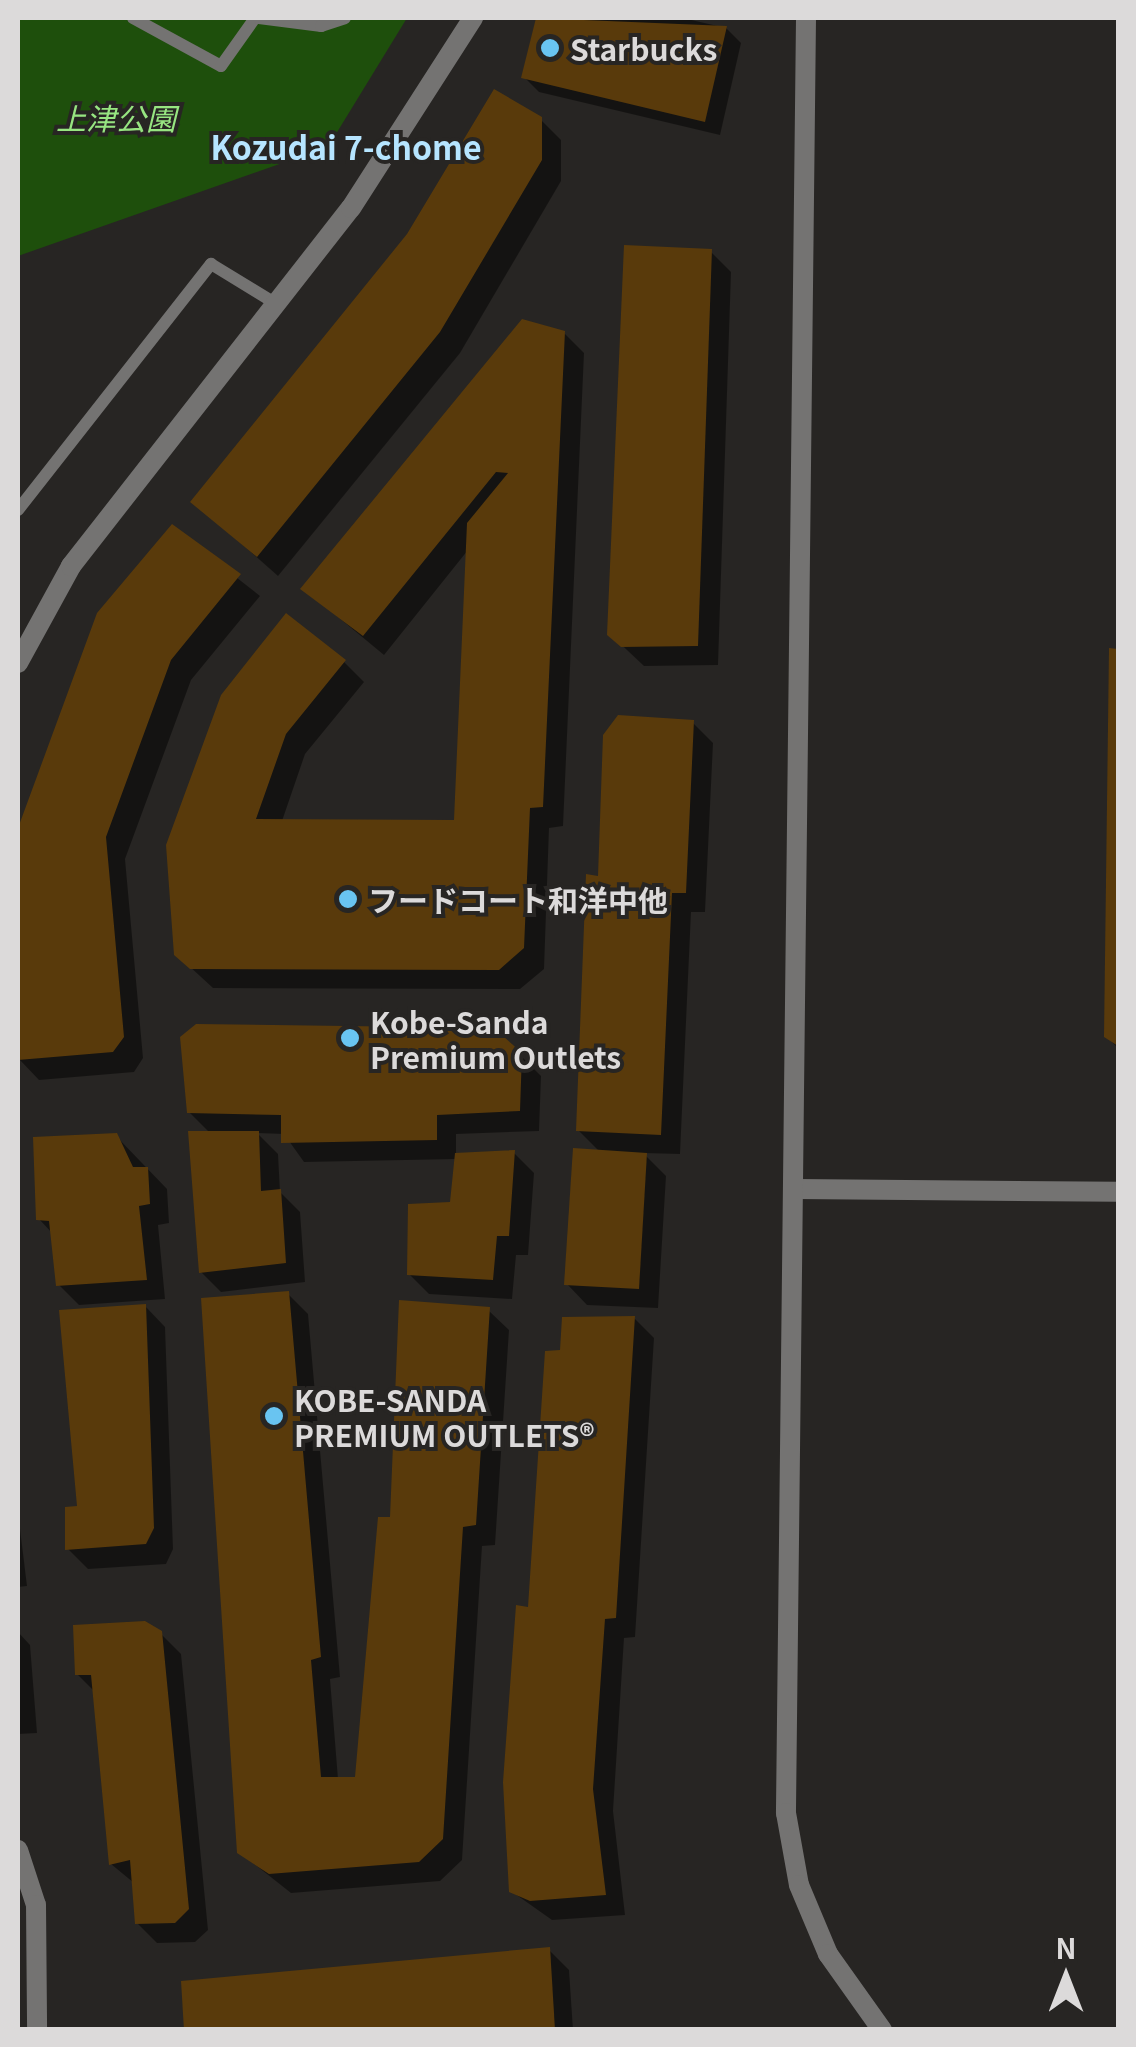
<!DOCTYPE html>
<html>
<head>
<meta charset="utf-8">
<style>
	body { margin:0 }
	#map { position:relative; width:1136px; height:2047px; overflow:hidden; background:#272523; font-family:Georgia,"Noto Sans JP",serif }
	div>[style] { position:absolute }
	.green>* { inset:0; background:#1e4f0c }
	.shadow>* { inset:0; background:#0007 }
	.building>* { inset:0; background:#593a0b }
	.service>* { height:12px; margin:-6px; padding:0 6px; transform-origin:6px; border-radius:6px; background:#747372 }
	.minor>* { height:20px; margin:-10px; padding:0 10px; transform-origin:10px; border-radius:10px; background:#747372 }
	.tertiary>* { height:20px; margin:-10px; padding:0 10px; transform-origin:10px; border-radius:10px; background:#747372 }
	.dots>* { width:28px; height:28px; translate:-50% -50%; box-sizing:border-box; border:5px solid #272523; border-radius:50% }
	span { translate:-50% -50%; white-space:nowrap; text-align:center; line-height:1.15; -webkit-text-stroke:8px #272523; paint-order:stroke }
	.poi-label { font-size:30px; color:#dcdada; font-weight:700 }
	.left { translate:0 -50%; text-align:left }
	.park-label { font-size:30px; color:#97e581; font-style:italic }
	.neighbourhood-label { font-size:32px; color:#b6e5ff; font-weight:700 }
	.frame { position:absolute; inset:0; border:20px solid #dcdada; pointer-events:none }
	.north { position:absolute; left:1016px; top:1927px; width:100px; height:100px; -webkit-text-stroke:8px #272523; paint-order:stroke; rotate:0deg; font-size:28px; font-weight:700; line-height:40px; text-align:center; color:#dcdada }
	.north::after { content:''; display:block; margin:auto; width:35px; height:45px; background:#dcdada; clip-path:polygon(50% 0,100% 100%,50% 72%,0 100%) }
</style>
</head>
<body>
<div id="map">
	<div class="green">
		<i style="clip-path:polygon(18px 18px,407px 18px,328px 147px,18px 256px)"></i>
	</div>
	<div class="shadow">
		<i style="clip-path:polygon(539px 18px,683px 18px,726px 28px,741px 43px,720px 135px,539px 92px,524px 77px)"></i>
		<i style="clip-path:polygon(540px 119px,561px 140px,561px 181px,460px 353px,278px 576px,194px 502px)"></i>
		<i style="clip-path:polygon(711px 252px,731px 272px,718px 665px,644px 666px,610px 634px)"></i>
		<i style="clip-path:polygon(564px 333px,584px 353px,563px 826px,549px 828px,544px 969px,520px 989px,213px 988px,176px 954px,168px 846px,344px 662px,364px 682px,305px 754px,282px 821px,457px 822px,468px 550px,384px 655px,303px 588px)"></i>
		<i style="clip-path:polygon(172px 527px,260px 596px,191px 680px,125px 859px,143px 1058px,134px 1072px,39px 1080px,19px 1059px,18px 914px)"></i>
		<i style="clip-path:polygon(1111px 651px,1118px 651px,1118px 1048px,1106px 1036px)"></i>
		<i style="clip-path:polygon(693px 723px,713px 743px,705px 912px,691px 912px,680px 1154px,643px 1153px,666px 1176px,658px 1308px,587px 1305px,567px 1284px,600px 1152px,578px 1130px,600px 879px)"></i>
		<i style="clip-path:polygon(520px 1055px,541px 1076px,539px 1131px,456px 1134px,456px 1156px,514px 1153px,534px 1173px,528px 1255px,516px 1255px,512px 1299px,429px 1294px,409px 1274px,453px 1205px,457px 1159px,304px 1162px,284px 1134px,257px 1133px,278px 1154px,280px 1192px,300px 1212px,305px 1282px,221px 1292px,201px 1272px,211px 1134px,189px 1112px)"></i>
		<i style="clip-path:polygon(116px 1136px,167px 1189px,169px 1223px,158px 1225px,165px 1299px,79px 1305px,59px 1285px,53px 1234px,39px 1219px)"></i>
		<i style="clip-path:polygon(288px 1294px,308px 1314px,340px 1677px,330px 1679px,338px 1779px,358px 1779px,392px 1520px,488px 1310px,509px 1330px,495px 1545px,482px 1546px,462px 1860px,440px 1881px,291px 1893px,239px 1852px)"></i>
		<i style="clip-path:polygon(145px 1306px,165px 1327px,173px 1549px,166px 1564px,88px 1569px,68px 1549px)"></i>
		<i style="clip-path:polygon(634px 1318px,654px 1338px,635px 1637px,624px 1638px,613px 1811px,625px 1915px,552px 1920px,511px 1891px,530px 1610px,563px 1352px)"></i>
		<i style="clip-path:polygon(18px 1513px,27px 1586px,18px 1587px)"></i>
		<i style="clip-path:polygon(18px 1632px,30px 1645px,37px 1733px,18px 1734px)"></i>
		<i style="clip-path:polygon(160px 1633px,181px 1654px,208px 1930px,195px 1942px,157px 1943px,137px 1923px,134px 1883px,111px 1864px,95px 1692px,77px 1674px)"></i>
		<i style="clip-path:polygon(549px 1950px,569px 1970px,573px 2030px,187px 2030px)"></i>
	</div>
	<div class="building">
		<i style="clip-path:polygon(536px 18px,727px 26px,705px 122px,521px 78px)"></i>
		<i style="clip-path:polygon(494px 89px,542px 117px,542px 160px,440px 332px,257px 557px,190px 502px,407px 234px)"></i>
		<i style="clip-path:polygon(624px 245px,712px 249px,698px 646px,621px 647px,607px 635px)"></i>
		<i style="clip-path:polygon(522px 319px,565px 331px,543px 807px,530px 808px,524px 948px,499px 970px,190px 969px,174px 955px,166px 845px,221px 695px,286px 613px,346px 660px,286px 734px,256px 819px,454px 820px,467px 523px,508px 473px,496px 472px,363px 636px,300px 589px)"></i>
		<i style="clip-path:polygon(172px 524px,241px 574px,171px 660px,106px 837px,124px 1037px,113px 1052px,18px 1060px,18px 828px,97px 613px)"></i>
		<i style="clip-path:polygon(1109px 648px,1118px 649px,1118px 1046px,1104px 1037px)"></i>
		<i style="clip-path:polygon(618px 715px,694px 720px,686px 893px,672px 893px,661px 1135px,576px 1131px,586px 874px,598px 876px,603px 735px)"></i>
		<i style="clip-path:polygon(196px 1024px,494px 1028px,522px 1053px,520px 1111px,437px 1115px,437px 1140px,281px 1143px,281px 1115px,187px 1113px,180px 1037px)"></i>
		<i style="clip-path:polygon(188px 1131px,259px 1131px,261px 1191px,281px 1189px,286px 1263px,199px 1273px)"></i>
		<i style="clip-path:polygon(117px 1133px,133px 1167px,148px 1167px,150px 1204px,139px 1206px,147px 1280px,56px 1286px,49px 1221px,36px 1220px,33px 1137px)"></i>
		<i style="clip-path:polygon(573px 1148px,647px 1153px,639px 1289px,564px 1285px)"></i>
		<i style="clip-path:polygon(515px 1150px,509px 1236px,497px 1236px,493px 1280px,407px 1275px,408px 1204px,450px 1202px,455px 1153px)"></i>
		<i style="clip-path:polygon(289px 1291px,321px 1657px,311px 1660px,321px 1777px,355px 1777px,378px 1517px,390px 1517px,399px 1300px,490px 1307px,476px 1525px,463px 1527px,443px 1839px,419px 1862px,269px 1874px,237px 1853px,201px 1298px)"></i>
		<i style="clip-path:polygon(146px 1304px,154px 1528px,146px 1544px,65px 1550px,65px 1507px,77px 1506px,59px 1310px)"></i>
		<i style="clip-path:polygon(635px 1316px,616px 1618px,605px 1619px,593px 1789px,606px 1895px,530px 1901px,509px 1892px,503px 1782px,516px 1605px,528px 1607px,545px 1351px,560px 1350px,562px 1317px)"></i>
		<i style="clip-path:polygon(145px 1621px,162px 1631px,189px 1909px,175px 1923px,135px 1924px,130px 1860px,109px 1865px,91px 1675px,75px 1675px,73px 1625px)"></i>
		<i style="clip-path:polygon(550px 1947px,555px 2030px,184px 2030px,181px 1981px)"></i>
	</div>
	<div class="service">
		<i style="left:133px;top:18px;width:100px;rotate:28.6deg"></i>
		<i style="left:221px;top:66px;width:59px;rotate:-54.7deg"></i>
		<i style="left:259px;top:18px;width:63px;rotate:7.4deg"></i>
		<i style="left:321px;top:26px;width:25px;rotate:-18deg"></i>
		<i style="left:18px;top:510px;width:313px;rotate:-51.9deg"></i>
		<i style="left:211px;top:264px;width:75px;rotate:31.4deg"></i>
	</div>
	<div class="minor">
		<i style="left:18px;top:663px;width:111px;rotate:-61.3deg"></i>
		<i style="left:71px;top:566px;width:454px;rotate:-52deg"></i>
		<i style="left:351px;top:208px;width:226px;rotate:-57.3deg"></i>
		<i style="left:796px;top:1189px;width:322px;rotate:0.5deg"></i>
		<i style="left:18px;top:1850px;width:58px;rotate:71.9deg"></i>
		<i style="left:36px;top:1905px;width:125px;rotate:89.5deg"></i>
	</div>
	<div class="tertiary">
		<i style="left:806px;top:18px;width:1795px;rotate:90.64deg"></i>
		<i style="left:786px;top:1813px;width:73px;rotate:79.8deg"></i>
		<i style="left:799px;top:1885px;width:75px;rotate:67.2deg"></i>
		<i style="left:828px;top:1954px;width:93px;rotate:54.6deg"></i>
	</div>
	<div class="dots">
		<i style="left:550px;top:48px;background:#69c4f1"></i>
		<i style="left:348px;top:899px;background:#69c4f1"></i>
		<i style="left:350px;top:1038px;background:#69c4f1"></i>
		<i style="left:274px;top:1416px;background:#69c4f1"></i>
	</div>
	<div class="poi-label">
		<span class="left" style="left:570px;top:48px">Starbucks</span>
		<span class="left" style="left:368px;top:899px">フードコート和洋中他</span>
		<span class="left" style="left:370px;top:1038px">Kobe-Sanda<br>Premium Outlets</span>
		<span class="left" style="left:294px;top:1416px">KOBE-SANDA<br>PREMIUM OUTLETS®</span>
	</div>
	<div class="park-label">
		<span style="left:116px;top:117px">上津公園</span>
	</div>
	<div class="neighbourhood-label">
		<span style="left:346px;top:146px">Kozudai 7-chome</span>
	</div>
	<div class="frame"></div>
	<div class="north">N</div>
</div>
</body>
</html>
